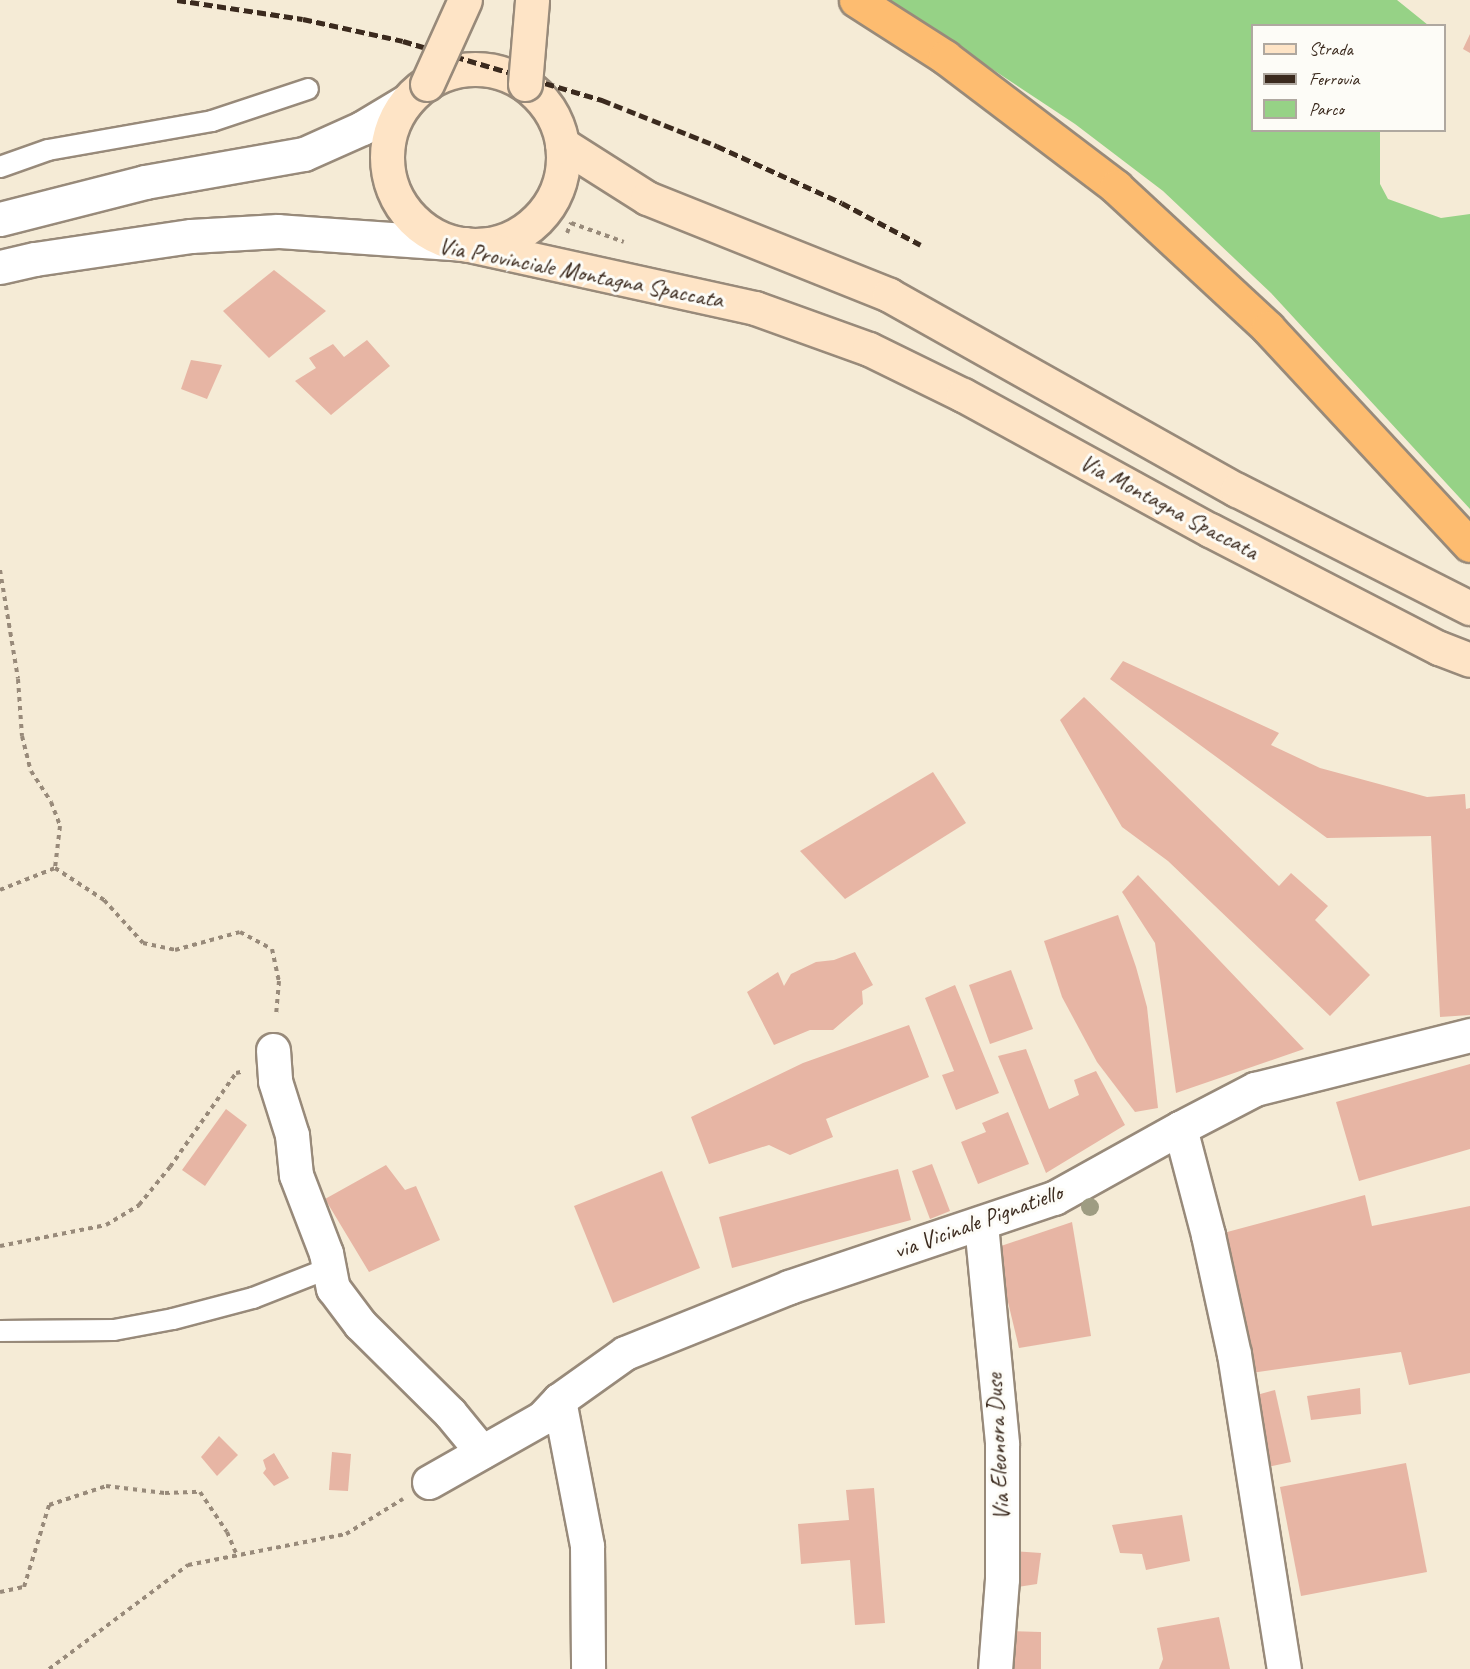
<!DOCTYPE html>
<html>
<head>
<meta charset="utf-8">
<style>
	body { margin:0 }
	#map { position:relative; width:1470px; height:1669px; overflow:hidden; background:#f5ebd6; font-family:Caveat,sans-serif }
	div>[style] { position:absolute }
	.green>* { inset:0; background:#96d286 }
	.building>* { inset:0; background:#e7b5a4 }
	.path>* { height:4px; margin-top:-2px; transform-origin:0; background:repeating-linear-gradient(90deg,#988a7a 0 4.5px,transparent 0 9px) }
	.roads { filter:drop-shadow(2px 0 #988a7a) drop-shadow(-2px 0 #988a7a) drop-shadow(0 2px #988a7a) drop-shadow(0 -2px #988a7a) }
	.service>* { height:20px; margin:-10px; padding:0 10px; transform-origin:10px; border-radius:10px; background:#fff }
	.minor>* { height:33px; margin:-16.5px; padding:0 16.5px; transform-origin:16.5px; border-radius:16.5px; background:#fff }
	.tertiary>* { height:33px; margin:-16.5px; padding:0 16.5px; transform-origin:16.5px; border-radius:16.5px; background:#fff }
	.secondary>* { height:33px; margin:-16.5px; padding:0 16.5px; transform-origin:16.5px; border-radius:16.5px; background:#fee4c6 }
	.secondary>.ring { margin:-16.5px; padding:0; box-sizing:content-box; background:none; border:33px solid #fee4c6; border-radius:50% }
	.trunk>* { height:33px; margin:-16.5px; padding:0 16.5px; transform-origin:16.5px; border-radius:16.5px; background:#fdbc70 }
	.rail>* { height:4.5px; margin-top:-2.25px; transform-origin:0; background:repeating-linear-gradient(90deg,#3b2a1e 0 9px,transparent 0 13.5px) }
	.bridges { filter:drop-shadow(2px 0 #988a7a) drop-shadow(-2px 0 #988a7a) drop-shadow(0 2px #988a7a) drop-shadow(0 -2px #988a7a) }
	.secondary-bridge>* { height:33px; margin:-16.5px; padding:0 16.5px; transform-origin:16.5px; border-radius:16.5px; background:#fee4c6 }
	.trees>* { width:18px; height:18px; margin:-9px; border-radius:50%; background:#9e9c82 }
	span { translate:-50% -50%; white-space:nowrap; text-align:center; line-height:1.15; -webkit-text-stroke:6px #fdfcf7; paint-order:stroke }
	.street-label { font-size:24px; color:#3b2a1e }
	.legend { position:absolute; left:1251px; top:24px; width:195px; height:108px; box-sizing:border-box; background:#fdfcf7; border:2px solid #afa8a0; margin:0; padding:8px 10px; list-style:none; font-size:18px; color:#3b2a1e }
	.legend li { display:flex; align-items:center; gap:12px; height:30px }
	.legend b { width:30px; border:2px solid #afa8a0 }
</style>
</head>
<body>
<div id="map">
	<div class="green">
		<i style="clip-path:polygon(888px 0,1397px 0,1428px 25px,1252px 26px,1252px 130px,1380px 131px,1380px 184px,1388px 199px,1441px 218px,1470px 214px,1470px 509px,1271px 293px,1163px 191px,1075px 124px)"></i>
	</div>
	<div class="building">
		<i style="clip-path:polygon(1470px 34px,1470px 53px,1463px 49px)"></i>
		<i style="clip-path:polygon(274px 270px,326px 311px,269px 358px,223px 311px)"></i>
		<i style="clip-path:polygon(367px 340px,390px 366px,331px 415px,295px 381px,316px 368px,309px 358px,333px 344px,344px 357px)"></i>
		<i style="clip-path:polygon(191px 360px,222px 365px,207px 399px,181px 389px)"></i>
		<i style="clip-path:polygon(1123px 661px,1279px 733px,1271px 745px,1320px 768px,1427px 797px,1465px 794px,1466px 809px,1470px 808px,1470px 1015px,1440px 1017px,1431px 836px,1327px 838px,1110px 679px)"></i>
		<i style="clip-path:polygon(1084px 697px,1279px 886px,1291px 873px,1328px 906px,1315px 920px,1370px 975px,1330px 1016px,1168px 861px,1122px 827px,1060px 720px)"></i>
		<i style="clip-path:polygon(933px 772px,966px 823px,845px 899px,800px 851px)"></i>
		<i style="clip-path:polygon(1138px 875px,1304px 1049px,1176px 1093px,1155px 943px,1122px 892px)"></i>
		<i style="clip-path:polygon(1118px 915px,1136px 967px,1147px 1007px,1158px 1108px,1135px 1112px,1097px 1062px,1062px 997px,1044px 941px)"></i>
		<i style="clip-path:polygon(855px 952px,873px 985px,862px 991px,863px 1004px,833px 1030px,810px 1030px,774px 1045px,747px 992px,778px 972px,784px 986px,791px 974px,816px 962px,834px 960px)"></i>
		<i style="clip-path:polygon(1011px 970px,1033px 1029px,990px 1044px,969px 985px)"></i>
		<i style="clip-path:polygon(955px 985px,999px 1093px,956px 1110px,942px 1075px,954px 1071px,925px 998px)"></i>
		<i style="clip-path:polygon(909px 1025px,929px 1077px,826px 1119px,833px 1137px,790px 1155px,769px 1145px,709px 1164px,691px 1117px,803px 1063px)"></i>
		<i style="clip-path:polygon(1026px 1049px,1049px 1109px,1079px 1095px,1074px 1080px,1096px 1071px,1125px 1125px,1046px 1173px,998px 1056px)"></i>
		<i style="clip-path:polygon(1470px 1064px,1470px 1149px,1359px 1181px,1336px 1102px)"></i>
		<i style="clip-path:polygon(226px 1109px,247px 1125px,205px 1186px,182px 1170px)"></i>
		<i style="clip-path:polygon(1008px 1112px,1029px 1164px,978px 1184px,961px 1142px,986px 1132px,982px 1123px)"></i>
		<i style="clip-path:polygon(932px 1164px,950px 1211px,930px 1219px,912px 1171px)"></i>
		<i style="clip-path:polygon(386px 1165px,405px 1190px,416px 1186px,440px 1240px,369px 1272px,325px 1199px)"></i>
		<i style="clip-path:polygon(898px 1169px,911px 1220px,732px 1268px,719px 1217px)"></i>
		<i style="clip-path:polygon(662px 1171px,700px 1268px,613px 1303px,574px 1206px)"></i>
		<i style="clip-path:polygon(1365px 1195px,1372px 1226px,1470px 1206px,1470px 1373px,1409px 1385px,1401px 1352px,1244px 1374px,1216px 1235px)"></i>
		<i style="clip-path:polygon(1072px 1222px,1091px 1336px,1019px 1348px,995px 1248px)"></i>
		<i style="clip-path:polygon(1360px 1388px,1361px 1414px,1311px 1420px,1307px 1396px)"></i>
		<i style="clip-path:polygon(1275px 1390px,1291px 1462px,1268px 1467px,1253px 1396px)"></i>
		<i style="clip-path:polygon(219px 1436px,238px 1455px,217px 1476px,201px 1457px)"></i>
		<i style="clip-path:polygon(332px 1452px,351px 1454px,348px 1491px,329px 1490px)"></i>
		<i style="clip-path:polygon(274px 1453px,289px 1478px,274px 1486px,263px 1473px,266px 1469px,263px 1460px)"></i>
		<i style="clip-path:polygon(1406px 1463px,1427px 1572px,1301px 1596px,1280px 1487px)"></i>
		<i style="clip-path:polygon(874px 1488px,885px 1623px,855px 1625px,850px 1560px,801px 1564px,798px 1524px,849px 1520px,846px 1490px)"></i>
		<i style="clip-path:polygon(1182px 1515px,1190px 1561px,1146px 1570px,1142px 1554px,1120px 1553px,1112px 1525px)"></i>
		<i style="clip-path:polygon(1014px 1551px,1041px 1553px,1037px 1584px,1012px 1588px)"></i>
		<i style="clip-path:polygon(1219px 1617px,1230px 1669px,1159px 1669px,1163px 1659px,1157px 1628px)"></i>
		<i style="clip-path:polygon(1007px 1631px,1041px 1632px,1041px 1669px,1007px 1669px)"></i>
	</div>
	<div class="path">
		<i style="left:567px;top:233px;width:11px;rotate:-68deg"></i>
		<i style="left:571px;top:223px;width:56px;rotate:19.7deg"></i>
		<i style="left:0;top:570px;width:110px;rotate:80.6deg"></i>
		<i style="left:18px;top:679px;width:57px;rotate:86deg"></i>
		<i style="left:22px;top:736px;width:36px;rotate:76deg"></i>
		<i style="left:31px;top:771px;width:37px;rotate:57deg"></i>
		<i style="left:51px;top:802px;width:26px;rotate:69deg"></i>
		<i style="left:60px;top:826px;width:42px;rotate:96.8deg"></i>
		<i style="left:55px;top:868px;width:59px;rotate:33.1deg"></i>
		<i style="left:104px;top:900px;width:58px;rotate:47.8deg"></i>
		<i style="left:143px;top:943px;width:33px;rotate:12deg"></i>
		<i style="left:175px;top:950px;width:67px;rotate:-15.5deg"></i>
		<i style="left:240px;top:932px;width:36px;rotate:28deg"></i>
		<i style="left:272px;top:949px;width:33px;rotate:78deg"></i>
		<i style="left:279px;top:981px;width:35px;rotate:95deg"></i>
		<i style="left:0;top:890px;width:59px;rotate:-21.8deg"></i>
		<i style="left:0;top:1246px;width:108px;rotate:-11.2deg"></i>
		<i style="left:106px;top:1225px;width:39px;rotate:-31deg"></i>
		<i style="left:139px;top:1205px;width:49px;rotate:-50.8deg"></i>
		<i style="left:170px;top:1167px;width:115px;rotate:-54.9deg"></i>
		<i style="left:236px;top:1073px;width:5px;rotate:-11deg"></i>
		<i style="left:0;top:1592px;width:25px;rotate:-12deg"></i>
		<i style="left:24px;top:1587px;width:86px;rotate:-73deg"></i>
		<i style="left:49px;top:1505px;width:60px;rotate:-18.4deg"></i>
		<i style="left:106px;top:1486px;width:59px;rotate:6.8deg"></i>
		<i style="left:165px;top:1493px;width:35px;rotate:-2deg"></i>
		<i style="left:200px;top:1492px;width:48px;rotate:56deg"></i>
		<i style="left:227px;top:1532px;width:25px;rotate:67deg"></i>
		<i style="left:49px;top:1669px;width:174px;rotate:-36.8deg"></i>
		<i style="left:188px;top:1565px;width:161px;rotate:-11.1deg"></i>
		<i style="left:346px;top:1534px;width:67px;rotate:-31.6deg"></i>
	</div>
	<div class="roads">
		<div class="service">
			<i style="left:0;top:167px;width:51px;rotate:-19.5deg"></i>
			<i style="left:48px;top:150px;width:167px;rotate:-10deg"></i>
			<i style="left:212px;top:121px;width:101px;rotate:-18.4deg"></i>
			<i style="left:0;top:1331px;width:114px;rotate:-0.5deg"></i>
			<i style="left:114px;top:1330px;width:60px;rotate:-10.6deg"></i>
			<i style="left:173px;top:1319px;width:83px;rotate:-14.7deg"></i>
			<i style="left:253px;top:1298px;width:82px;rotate:-21.5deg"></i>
		</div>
		<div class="minor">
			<i style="left:273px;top:1050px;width:31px;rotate:86deg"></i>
			<i style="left:275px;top:1081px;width:57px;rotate:72.5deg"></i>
			<i style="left:292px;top:1135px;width:40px;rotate:84.3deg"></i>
			<i style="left:296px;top:1175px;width:84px;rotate:69deg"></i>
			<i style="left:326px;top:1253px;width:36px;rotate:79deg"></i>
			<i style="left:333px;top:1288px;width:45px;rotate:53.1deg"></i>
			<i style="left:360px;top:1324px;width:127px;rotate:44.7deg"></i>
			<i style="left:450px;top:1413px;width:50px;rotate:50.6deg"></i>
			<i style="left:1180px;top:1128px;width:111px;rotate:75.3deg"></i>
			<i style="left:1208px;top:1235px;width:122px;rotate:77.7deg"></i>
			<i style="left:1234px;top:1354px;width:319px;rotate:81deg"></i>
			<i style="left:981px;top:1224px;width:221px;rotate:84.5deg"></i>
			<i style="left:1002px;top:1444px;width:135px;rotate:90deg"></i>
			<i style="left:1002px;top:1579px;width:90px;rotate:94.4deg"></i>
			<i style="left:559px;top:1400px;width:149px;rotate:79.1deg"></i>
			<i style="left:587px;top:1546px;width:123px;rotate:89.5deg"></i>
			<i style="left:429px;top:1482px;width:130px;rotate:-29.5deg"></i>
			<i style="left:542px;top:1418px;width:25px;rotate:-47deg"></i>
			<i style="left:559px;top:1400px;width:81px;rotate:-35.5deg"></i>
			<i style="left:625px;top:1353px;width:177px;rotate:-21.9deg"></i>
			<i style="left:789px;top:1287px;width:280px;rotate:-18.6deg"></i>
			<i style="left:1054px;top:1198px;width:144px;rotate:-29.1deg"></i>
			<i style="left:1180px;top:1128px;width:85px;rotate:-27.5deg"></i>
			<i style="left:1255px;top:1089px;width:222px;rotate:-14.1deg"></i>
		</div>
		<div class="tertiary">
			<i style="left:0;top:219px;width:150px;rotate:-14.3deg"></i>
			<i style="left:145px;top:182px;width:161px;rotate:-10deg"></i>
			<i style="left:304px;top:154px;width:64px;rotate:-24.1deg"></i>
			<i style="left:362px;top:128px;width:52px;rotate:-31deg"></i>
			<i style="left:0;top:267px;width:36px;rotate:-13deg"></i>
			<i style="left:35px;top:259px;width:158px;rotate:-8.4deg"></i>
			<i style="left:191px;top:236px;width:87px;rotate:-3.3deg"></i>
			<i style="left:278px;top:231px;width:186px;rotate:4deg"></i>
		</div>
		<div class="secondary">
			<i class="ring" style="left:387px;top:69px;width:143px;height:143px"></i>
			<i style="left:562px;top:144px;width:101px;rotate:32.4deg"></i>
			<i style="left:647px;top:198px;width:261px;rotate:21.8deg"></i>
			<i style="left:889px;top:295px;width:399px;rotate:29.3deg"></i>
			<i style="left:1237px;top:490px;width:261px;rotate:26.9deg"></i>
			<i style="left:464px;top:244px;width:298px;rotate:12.4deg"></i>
			<i style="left:755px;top:308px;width:121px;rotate:19.8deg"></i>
			<i style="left:869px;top:349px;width:105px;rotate:26.1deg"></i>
			<i style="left:963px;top:395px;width:281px;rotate:28.7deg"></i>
			<i style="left:1210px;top:530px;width:258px;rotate:27.3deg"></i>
			<i style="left:1439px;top:648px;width:33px;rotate:21deg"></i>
		</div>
		<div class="trunk">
			<i style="left:856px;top:0;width:106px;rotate:32.6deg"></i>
			<i style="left:945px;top:57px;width:215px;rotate:37.2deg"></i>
			<i style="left:1116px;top:187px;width:207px;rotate:42.8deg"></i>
			<i style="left:1268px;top:328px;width:296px;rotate:47.1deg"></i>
		</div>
	</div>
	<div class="rail">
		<i style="left:177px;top:0;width:127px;rotate:8.6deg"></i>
		<i style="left:303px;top:19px;width:102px;rotate:12.4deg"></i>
		<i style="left:403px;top:41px;width:208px;rotate:16.5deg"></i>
		<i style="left:602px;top:100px;width:124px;rotate:21.8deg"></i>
		<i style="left:717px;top:146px;width:137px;rotate:24.5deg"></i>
		<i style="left:842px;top:203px;width:89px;rotate:28deg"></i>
	</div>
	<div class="bridges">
		<div class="secondary-bridge">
			<i style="left:427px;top:84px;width:92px;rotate:-65.7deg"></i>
			<i style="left:525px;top:84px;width:84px;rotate:-85.2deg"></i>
		</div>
	</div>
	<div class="trees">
		<i style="left:1090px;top:1207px"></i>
	</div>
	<div class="street-label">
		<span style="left:581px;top:273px;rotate:11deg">Via Provinciale Montagna Spaccata</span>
		<span style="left:1169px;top:507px;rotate:28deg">Via Montagna Spaccata</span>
		<span style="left:978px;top:1222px;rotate:-20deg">via Vicinale Pignatiello</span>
		<span style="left:998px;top:1447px;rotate:-93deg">Via Eleonora Duse</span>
	</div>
	<ul class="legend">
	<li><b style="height:8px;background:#fee4c6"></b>Strada</li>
	<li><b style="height:8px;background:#3b2a1e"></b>Ferrovia</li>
	<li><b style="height:16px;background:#96d286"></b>Parco</li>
	</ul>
</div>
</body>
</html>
